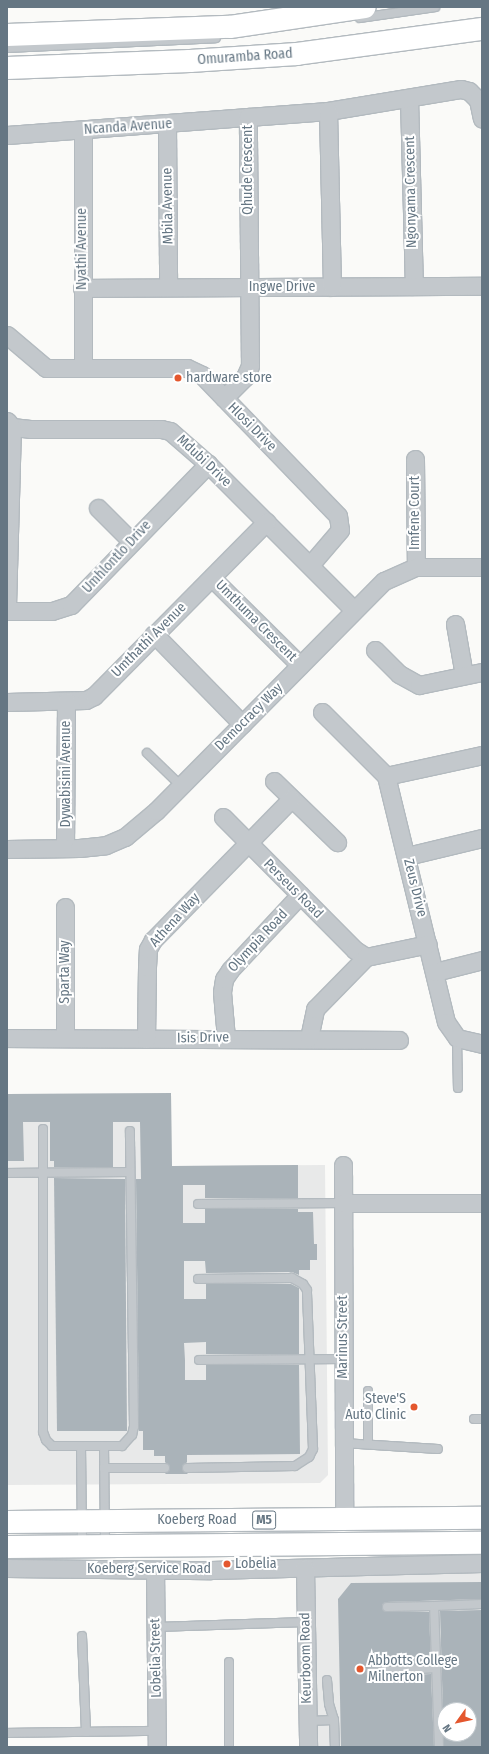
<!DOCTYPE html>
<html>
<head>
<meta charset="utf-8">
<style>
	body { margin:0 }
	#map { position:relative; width:489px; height:1754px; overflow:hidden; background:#fafaf8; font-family:"Fira Sans Condensed",sans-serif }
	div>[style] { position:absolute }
	.built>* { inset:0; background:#e8e9e9 }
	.building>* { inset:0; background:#aab3b9 }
	.roads { filter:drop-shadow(1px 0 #b3babf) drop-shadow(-1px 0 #b3babf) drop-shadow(0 1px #b3babf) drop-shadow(0 -1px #b3babf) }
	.lane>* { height:8px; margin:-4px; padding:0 4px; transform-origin:4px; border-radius:4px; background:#c3c8cc }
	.street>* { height:17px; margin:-8.5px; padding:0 8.5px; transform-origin:8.5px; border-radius:8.5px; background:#c3c8cc }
	.secondary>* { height:22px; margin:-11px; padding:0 11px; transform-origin:11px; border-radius:11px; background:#fff }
	.primary>* { height:22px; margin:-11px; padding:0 11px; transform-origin:11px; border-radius:11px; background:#fff }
	.dots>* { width:11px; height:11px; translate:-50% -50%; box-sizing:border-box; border:2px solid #fff; border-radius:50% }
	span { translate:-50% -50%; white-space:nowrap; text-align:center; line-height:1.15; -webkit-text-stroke:4px #fff; paint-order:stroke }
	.shield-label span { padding:1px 3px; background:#fff; border:1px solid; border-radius:3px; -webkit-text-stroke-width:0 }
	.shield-label { font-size:13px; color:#657683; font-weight:700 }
	.street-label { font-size:14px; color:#657683 }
	.poi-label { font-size:14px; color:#657683 }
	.left { translate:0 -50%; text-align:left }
	.right { translate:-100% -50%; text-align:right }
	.frame { position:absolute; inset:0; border:8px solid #657683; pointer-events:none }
	.north { position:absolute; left:437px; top:1702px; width:40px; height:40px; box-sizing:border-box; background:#fff; border:1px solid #c1c8cd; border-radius:50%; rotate:237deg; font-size:11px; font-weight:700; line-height:16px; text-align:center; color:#657683 }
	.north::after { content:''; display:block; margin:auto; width:14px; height:18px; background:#e4572e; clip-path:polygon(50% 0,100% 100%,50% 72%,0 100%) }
</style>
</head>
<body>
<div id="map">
	<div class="built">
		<i style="clip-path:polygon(171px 1093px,172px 1166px,325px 1165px,328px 1475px,320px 1483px,7px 1485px,7px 1094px)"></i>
		<i style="clip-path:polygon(evenodd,482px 1563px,482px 1747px,308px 1747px,305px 1568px,482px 1563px,445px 1710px,469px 1710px,469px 1734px,445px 1734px,445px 1710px)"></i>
	</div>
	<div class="building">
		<i style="clip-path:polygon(171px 1093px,172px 1166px,298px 1165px,298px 1198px,205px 1198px,205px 1185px,183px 1185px,183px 1223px,205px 1223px,205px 1209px,298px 1209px,298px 1212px,313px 1212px,314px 1244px,317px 1244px,317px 1260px,310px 1260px,310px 1270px,299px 1270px,299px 1275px,292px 1272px,206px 1273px,205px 1261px,184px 1261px,184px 1299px,206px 1299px,206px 1284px,291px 1284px,299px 1288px,299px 1354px,206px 1354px,206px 1342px,184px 1343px,185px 1360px,185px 1380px,206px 1380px,206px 1365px,299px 1365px,300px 1454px,187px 1455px,187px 1462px,182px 1468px,188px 1474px,165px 1474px,170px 1468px,165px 1462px,165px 1456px,154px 1456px,154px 1450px,143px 1450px,143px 1431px,139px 1431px,136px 1179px,141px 1179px,140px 1122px,113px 1122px,113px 1167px,54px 1167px,54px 1161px,50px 1161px,50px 1122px,23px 1122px,24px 1161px,7px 1161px,7px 1094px)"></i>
		<i style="clip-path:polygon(54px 1178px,125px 1179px,127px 1431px,57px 1431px)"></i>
		<i style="clip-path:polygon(482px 1582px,482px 1599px,387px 1602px,382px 1605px,383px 1610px,387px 1612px,429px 1612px,431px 1663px,371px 1667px,366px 1672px,371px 1677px,431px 1674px,434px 1747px,341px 1747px,338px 1599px,351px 1583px)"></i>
		<i style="clip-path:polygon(evenodd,482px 1610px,482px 1747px,444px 1747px,440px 1611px,482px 1610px,445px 1710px,469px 1710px,469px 1734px,445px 1734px,445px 1710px)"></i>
	</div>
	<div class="roads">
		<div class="lane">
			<i style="left:360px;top:18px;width:76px;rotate:-8.3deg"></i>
			<i style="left:7px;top:48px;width:209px;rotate:-2.7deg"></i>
			<i style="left:147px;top:753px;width:47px;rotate:44.1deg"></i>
			<i style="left:457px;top:1038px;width:50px;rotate:88.9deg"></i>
			<i style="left:43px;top:1129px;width:303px;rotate:90deg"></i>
			<i style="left:43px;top:1432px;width:9px;rotate:69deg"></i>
			<i style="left:46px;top:1440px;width:8px;rotate:45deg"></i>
			<i style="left:52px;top:1446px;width:70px"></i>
			<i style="left:122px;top:1446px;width:15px;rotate:-48deg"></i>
			<i style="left:132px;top:1435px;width:9px;rotate:-77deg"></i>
			<i style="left:134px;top:1426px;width:295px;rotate:-90.8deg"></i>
			<i style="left:7px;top:1173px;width:123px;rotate:-0.5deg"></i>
			<i style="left:198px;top:1204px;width:145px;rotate:-0.4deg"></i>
			<i style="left:199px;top:1360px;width:144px;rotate:-0.4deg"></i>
			<i style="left:368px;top:1391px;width:52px;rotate:90deg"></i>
			<i style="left:474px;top:1419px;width:8px"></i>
			<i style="left:343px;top:1443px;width:95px;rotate:3.6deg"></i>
			<i style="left:81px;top:1446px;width:99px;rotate:89.4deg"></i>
			<i style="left:104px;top:1446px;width:99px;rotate:89.4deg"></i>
			<i style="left:104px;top:1468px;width:61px"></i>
			<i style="left:187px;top:1468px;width:108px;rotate:-1.1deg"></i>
			<i style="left:295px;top:1466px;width:17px;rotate:-33deg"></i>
			<i style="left:309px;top:1457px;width:9px;rotate:-63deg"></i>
			<i style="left:313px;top:1449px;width:159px;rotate:-92.2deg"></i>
			<i style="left:307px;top:1290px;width:7px;rotate:-124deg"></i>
			<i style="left:303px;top:1284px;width:13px;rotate:-151deg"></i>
			<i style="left:292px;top:1278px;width:94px;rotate:179.4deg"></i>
			<i style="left:387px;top:1607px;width:47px;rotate:-1.2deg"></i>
			<i style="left:156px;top:1627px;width:150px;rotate:-1.9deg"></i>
			<i style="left:82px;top:1636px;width:96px;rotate:87.6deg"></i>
			<i style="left:371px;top:1672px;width:65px;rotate:-3.5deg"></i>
			<i style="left:327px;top:1680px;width:24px;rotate:85deg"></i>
			<i style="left:329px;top:1704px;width:17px;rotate:73deg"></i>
			<i style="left:307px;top:1721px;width:27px;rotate:-2deg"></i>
			<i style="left:334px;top:1720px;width:27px;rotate:88deg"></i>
			<i style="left:7px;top:1733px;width:150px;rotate:-0.8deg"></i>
			<i style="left:229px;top:1747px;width:85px;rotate:-90deg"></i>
			<i style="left:439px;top:1747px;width:141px;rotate:-92deg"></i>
			<i style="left:434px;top:1606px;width:48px;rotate:-2.4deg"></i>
		</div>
		<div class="street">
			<i style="left:409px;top:98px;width:188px;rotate:88.5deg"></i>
			<i style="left:328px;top:111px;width:135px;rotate:-9.4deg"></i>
			<i style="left:461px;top:89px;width:8px;rotate:14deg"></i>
			<i style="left:469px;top:91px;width:13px;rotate:45deg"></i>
			<i style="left:478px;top:100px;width:19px;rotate:78deg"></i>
			<i style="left:167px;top:125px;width:162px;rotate:89.6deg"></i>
			<i style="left:7px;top:135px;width:242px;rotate:-4.3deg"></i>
			<i style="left:82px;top:288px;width:400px;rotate:-0.3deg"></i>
			<i style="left:7px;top:335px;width:51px;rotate:40.2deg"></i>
			<i style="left:46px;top:368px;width:141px"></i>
			<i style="left:187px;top:368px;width:17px;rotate:25deg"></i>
			<i style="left:202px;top:375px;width:196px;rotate:46deg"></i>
			<i style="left:338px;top:516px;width:14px;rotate:82deg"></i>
			<i style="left:340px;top:530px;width:46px;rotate:130.6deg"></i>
			<i style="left:83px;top:368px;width:238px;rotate:-90deg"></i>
			<i style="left:224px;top:398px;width:30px;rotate:-45deg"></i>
			<i style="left:245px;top:377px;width:12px;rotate:-66deg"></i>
			<i style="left:250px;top:366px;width:249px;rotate:-90.5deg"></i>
			<i style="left:248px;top:117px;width:80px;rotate:-4.3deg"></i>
			<i style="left:328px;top:111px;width:176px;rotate:88.7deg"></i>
			<i style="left:7px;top:421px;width:8px;rotate:50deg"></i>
			<i style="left:12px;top:427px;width:18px;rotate:6deg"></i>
			<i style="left:30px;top:429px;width:131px"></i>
			<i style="left:161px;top:429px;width:9px;rotate:13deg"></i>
			<i style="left:170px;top:431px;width:50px;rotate:41deg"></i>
			<i style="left:208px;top:464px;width:206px;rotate:45deg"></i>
			<i style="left:415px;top:459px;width:108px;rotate:89.5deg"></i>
			<i style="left:98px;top:508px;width:47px;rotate:45deg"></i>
			<i style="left:212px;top:578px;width:124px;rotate:44.7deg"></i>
			<i style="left:7px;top:606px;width:179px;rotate:-88.4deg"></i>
			<i style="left:7px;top:611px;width:45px"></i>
			<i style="left:52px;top:611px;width:20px;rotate:-18deg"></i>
			<i style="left:71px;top:605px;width:197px;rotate:-45.8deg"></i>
			<i style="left:455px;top:624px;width:52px;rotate:80deg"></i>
			<i style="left:154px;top:634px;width:126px;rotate:45.6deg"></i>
			<i style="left:375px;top:650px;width:34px;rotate:45deg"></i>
			<i style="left:399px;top:674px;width:23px;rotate:29deg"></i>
			<i style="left:419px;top:685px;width:64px;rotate:-11.7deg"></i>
			<i style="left:7px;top:702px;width:79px;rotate:-1.5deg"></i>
			<i style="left:86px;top:700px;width:9px;rotate:-27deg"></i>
			<i style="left:94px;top:696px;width:245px;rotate:-45.3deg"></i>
			<i style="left:322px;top:712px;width:91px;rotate:45deg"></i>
			<i style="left:386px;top:776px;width:253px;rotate:76.3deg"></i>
			<i style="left:446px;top:1022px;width:19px;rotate:55deg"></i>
			<i style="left:457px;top:1038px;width:26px;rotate:13deg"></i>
			<i style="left:386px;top:776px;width:98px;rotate:-12.3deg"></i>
			<i style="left:274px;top:781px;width:88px;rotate:44.1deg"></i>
			<i style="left:223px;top:817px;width:187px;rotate:45.2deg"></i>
			<i style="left:355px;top:950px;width:13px;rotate:32deg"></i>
			<i style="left:65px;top:848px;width:147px;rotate:-89.6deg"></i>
			<i style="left:7px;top:849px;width:72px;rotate:-0.8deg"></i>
			<i style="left:79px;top:848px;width:27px;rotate:-6deg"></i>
			<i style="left:106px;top:845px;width:21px;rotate:-23deg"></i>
			<i style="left:125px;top:837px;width:40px;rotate:-40deg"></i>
			<i style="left:156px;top:811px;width:324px;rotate:-45.3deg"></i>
			<i style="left:384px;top:581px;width:35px;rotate:-24deg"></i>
			<i style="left:416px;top:567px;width:66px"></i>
			<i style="left:407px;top:856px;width:77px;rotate:-13.5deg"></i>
			<i style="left:435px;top:972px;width:49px;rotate:-14.3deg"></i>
			<i style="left:7px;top:1038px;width:392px;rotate:0.3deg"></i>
			<i style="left:65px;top:1038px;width:131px;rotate:-90deg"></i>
			<i style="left:226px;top:1038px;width:46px;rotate:-95deg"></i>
			<i style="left:222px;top:992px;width:13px;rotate:-81deg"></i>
			<i style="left:224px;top:979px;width:11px;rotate:-56deg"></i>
			<i style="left:230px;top:970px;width:103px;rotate:-47deg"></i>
			<i style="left:309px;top:1038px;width:30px;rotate:-78deg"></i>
			<i style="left:315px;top:1009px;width:73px;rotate:-45.6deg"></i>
			<i style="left:366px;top:957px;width:63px;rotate:-11.8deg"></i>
			<i style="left:146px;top:1039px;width:72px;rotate:-89.2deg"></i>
			<i style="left:147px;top:967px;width:18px;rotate:-87deg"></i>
			<i style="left:148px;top:949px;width:10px;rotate:-61deg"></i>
			<i style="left:153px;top:940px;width:197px;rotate:-45.6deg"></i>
			<i style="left:343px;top:1165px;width:354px;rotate:89.8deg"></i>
			<i style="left:343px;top:1203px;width:139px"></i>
			<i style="left:7px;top:1568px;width:204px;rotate:0.6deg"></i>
			<i style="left:211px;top:1570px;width:271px;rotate:-1.5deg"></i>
			<i style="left:305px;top:1568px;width:179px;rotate:89deg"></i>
			<i style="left:155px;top:1570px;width:177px;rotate:89.4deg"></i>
		</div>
		<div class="secondary">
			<i style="left:7px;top:35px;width:223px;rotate:-2.1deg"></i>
			<i style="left:230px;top:27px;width:136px;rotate:-8.4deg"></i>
			<i style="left:7px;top:68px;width:183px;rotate:-2.2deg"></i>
			<i style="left:190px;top:61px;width:107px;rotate:-3.7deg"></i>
			<i style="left:297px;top:54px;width:187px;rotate:-7.7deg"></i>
		</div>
		<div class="primary">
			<i style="left:7px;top:1522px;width:475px;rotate:-0.5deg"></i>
			<i style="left:7px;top:1547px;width:475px;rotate:-0.5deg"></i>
		</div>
	</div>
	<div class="dots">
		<i style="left:178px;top:378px;background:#e4572e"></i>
		<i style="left:414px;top:1407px;background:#e4572e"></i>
		<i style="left:227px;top:1564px;background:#e4572e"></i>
		<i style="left:360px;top:1669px;background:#e4572e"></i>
	</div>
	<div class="shield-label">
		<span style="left:264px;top:1520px">M5</span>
	</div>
	<div class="street-label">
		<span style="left:245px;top:57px;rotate:-4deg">Omuramba Road</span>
		<span style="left:128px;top:127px;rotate:-4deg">Ncanda Avenue</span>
		<span style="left:248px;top:170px;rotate:-90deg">Qhude Crescent</span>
		<span style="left:411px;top:192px;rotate:-91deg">Ngonyama Crescent</span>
		<span style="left:168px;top:206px;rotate:-91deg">Mbila Avenue</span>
		<span style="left:82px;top:249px;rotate:-90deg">Nyathi Avenue</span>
		<span style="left:282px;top:287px">Ingwe Drive</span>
		<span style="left:252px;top:427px;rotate:45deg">Hlosi Drive</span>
		<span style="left:204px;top:461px;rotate:43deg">Mdubi Drive</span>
		<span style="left:415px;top:513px;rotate:-90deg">Imfene Court</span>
		<span style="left:117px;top:557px;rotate:-47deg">Umhlontlo Drive</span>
		<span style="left:256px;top:621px;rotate:45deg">Umthuma Crescent</span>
		<span style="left:149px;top:640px;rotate:-45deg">Umthathi Avenue</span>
		<span style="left:249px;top:717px;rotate:-45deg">Democracy Way</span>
		<span style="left:66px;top:774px;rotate:-90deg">Dywabisini Avenue</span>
		<span style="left:415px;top:888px;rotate:76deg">Zeus Drive</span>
		<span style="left:293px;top:889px;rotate:45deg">Perseus Road</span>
		<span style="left:175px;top:920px;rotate:-48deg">Athena Way</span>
		<span style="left:258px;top:941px;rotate:-47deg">Olympia Road</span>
		<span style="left:65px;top:972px;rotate:-90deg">Sparta Way</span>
		<span style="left:203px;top:1038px;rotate:-1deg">Isis Drive</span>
		<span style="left:343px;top:1337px;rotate:-90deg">Marinus Street</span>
		<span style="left:197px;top:1520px">Koeberg Road</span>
		<span style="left:149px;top:1569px">Koeberg Service Road</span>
		<span style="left:156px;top:1658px;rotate:-91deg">Lobelia Street</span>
		<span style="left:306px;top:1658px;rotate:-91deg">Keurboom Road</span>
	</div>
	<div class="poi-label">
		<span class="left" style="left:186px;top:378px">hardware store</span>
		<span class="right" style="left:406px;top:1407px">Steve'S<br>Auto Clinic</span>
		<span class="left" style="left:235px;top:1564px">Lobelia</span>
		<span class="left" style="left:368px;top:1669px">Abbotts College<br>Milnerton</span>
	</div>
	<div class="frame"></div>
	<div class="north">N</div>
</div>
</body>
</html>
